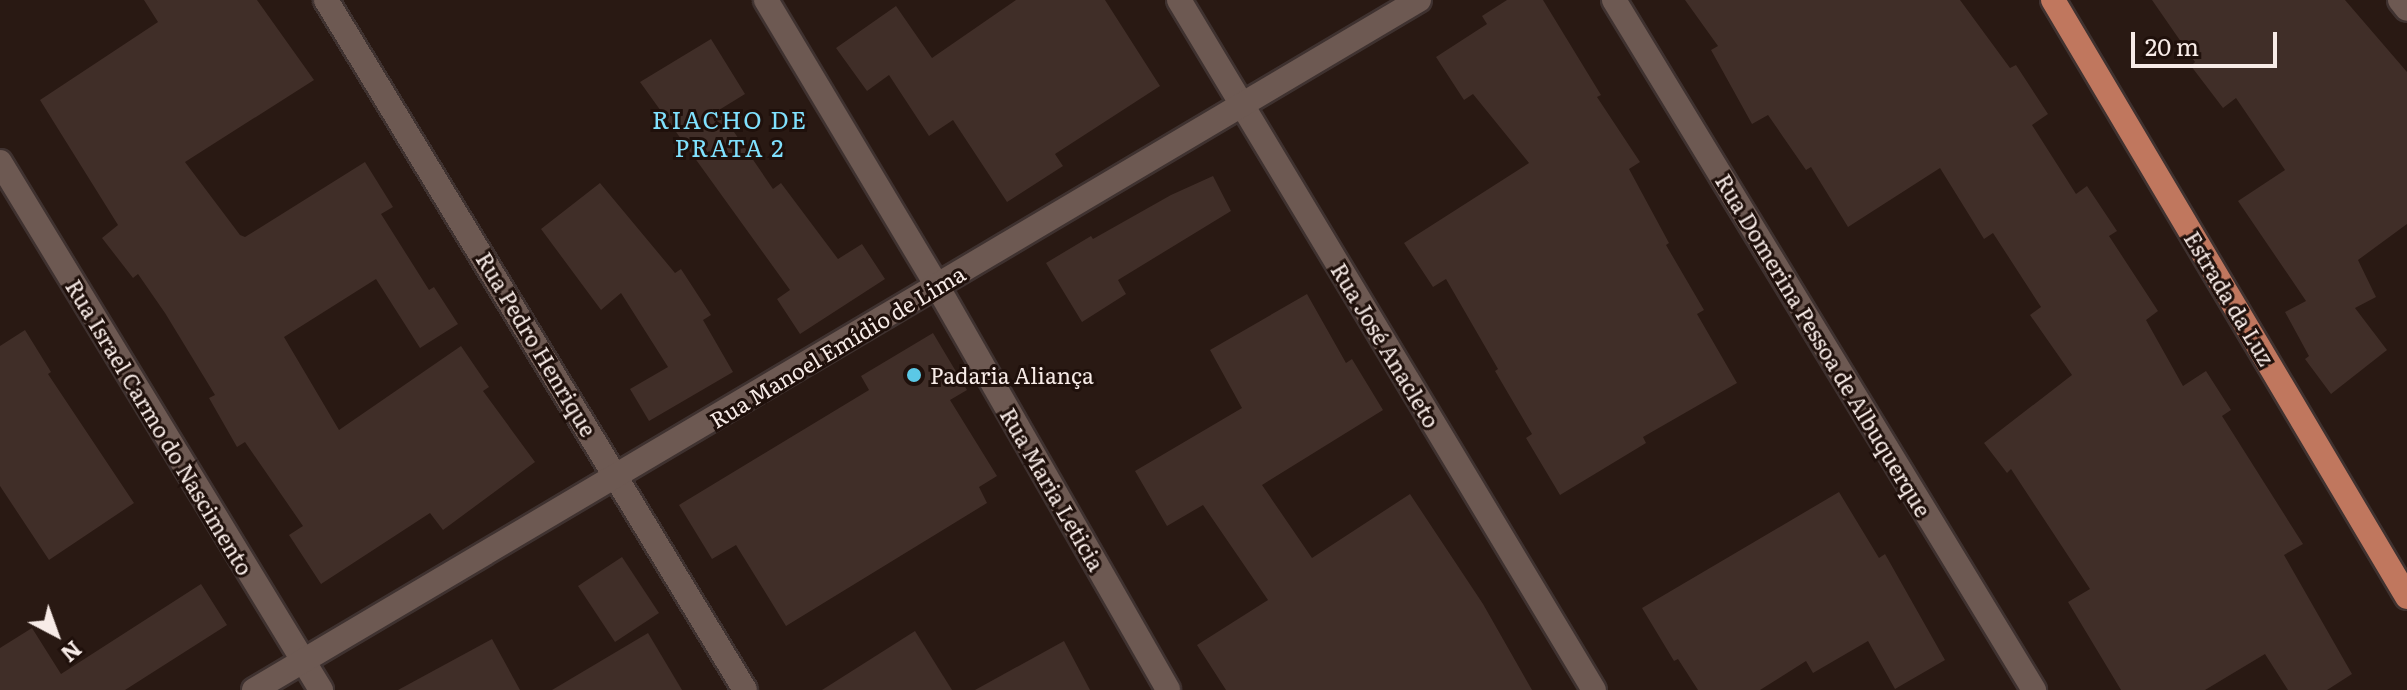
<!DOCTYPE html>
<html>
<head>
<meta charset="utf-8">
<style>
	body { margin:0 }
	#map { position:relative; width:2407px; height:690px; overflow:hidden; background:#291913; font-family:Literata,serif }
	div>[style] { position:absolute }
	.building>* { inset:0; background:#402e28 }
	.roads { filter:drop-shadow(2px 0 #3f3230) drop-shadow(-2px 0 #3f3230) drop-shadow(0 2px #3f3230) drop-shadow(0 -2px #3f3230) }
	.minor>* { height:24px; margin:-12px; padding:0 12px; transform-origin:12px; border-radius:12px; background:#6d5952 }
	.major>* { height:24px; margin:-12px; padding:0 12px; transform-origin:12px; border-radius:12px; background:#c0775e }
	.dots>* { width:22px; height:22px; translate:-50% -50%; box-sizing:border-box; border:4px solid #1f100b; border-radius:50% }
	span { translate:-50% -50%; white-space:nowrap; text-align:center; line-height:1.15; -webkit-text-stroke:6px #1f100b; paint-order:stroke }
	.street-label { font-size:22px; color:#f7ebe7 }
	.poi-label { font-size:22px; color:#f7ebe7 }
	.left { translate:0 -50%; text-align:left }
	.neighbourhood-label { font-size:24px; color:#80e1fe; letter-spacing:2px }
	.north { position:absolute; left:16px; top:594px; width:80px; height:80px; -webkit-text-stroke:6px #1f100b; paint-order:stroke; rotate:139deg; font-size:22px; font-weight:700; line-height:32px; text-align:center; color:#f7ebe7 }
	.north::after { content:''; display:block; margin:auto; width:28px; height:36px; background:#f7ebe7; clip-path:polygon(50% 0,100% 100%,50% 72%,0 100%) }
	.scale { position:absolute; left:2131px; top:32px; width:146px; height:36px; box-sizing:border-box; border:4px solid #f7ebe7; border-top:0; padding-left:10px; font-size:24px; line-height:28px; white-space:nowrap; color:#f7ebe7; -webkit-text-stroke:6px #1f100b; paint-order:stroke }
</style>
</head>
<body>
<div id="map">
	<div class="building">
		<i style="clip-path:polygon(144px 0,257px 0,314px 80px,185px 162px,240px 235px,245px 237px,365px 162px,393px 207px,381px 214px,429px 290px,434px 287px,458px 324px,420px 348px,376px 279px,284px 337px,339px 430px,461px 346px,489px 387px,483px 391px,535px 462px,443px 530px,430px 513px,321px 584px,289px 535px,303px 526px,245px 442px,237px 447px,209px 398px,215px 395px,165px 313px,138px 274px,133px 278px,102px 238px,118px 225px,40px 100px,158px 22px)"></i>
		<i style="clip-path:polygon(1016px 0,1105px 0,1160px 86px,1055px 154px,1063px 166px,1007px 202px,953px 120px,929px 136px,889px 75px,867px 91px,836px 48px,896px 6px,932px 58px)"></i>
		<i style="clip-path:polygon(1507px 0,1543px 0,1601px 95px,1597px 97px,1640px 162px,1629px 169px,1669px 243px,1666px 245px,1704px 310px,1697px 314px,1737px 383px,1643px 437px,1646px 443px,1560px 495px,1526px 438px,1532px 434px,1495px 371px,1498px 369px,1446px 279px,1433px 287px,1404px 243px,1529px 163px,1473px 94px,1464px 100px,1436px 57px,1487px 24px,1482px 16px)"></i>
		<i style="clip-path:polygon(1685px 0,1960px 0,2010px 68px,2016px 65px,2048px 114px,2032px 125px,2076px 194px,2087px 186px,2117px 231px,2109px 236px,2158px 311px,2146px 320px,2183px 386px,2206px 371px,2231px 410px,2222px 416px,2303px 544px,2284px 555px,2352px 674px,2327px 690px,2288px 690px,2265px 654px,2205px 690px,2121px 690px,2068px 602px,2090px 589px,2011px 469px,2007px 473px,1984px 443px,2072px 375px,2030px 315px,2041px 307px,1993px 233px,1984px 239px,1940px 168px,1848px 227px,1811px 167px,1806px 170px,1768px 115px,1752px 124px,1711px 50px,1718px 46px)"></i>
		<i style="clip-path:polygon(2152px 0,2345px 0,2407px 72px,2407px 224px,2358px 260px,2376px 297px,2355px 308px,2387px 350px,2331px 394px,2305px 359px,2309px 356px,2285px 312px,2306px 301px,2238px 201px,2285px 170px,2236px 98px,2223px 108px,2191px 66px,2195px 62px)"></i>
		<i style="clip-path:polygon(711px 39px,745px 94px,719px 110px,773px 189px,781px 183px,838px 259px,862px 244px,885px 279px,800px 334px,777px 299px,790px 290px,640px 82px)"></i>
		<i style="clip-path:polygon(1213px 176px,1231px 211px,1118px 280px,1126px 294px,1082px 322px,1046px 263px,1091px 236px,1093px 239px,1171px 195px)"></i>
		<i style="clip-path:polygon(600px 183px,675px 273px,681px 269px,711px 315px,703px 320px,733px 372px,649px 421px,630px 389px,668px 367px,621px 293px,601px 310px,541px 229px)"></i>
		<i style="clip-path:polygon(1307px 294px,1346px 363px,1352px 359px,1383px 410px,1262px 485px,1312px 558px,1410px 494px,1483px 604px,1532px 690px,1226px 690px,1197px 645px,1268px 600px,1203px 505px,1167px 526px,1135px 471px,1242px 408px,1210px 350px)"></i>
		<i style="clip-path:polygon(25px 330px,51px 372px,48px 374px,134px 503px,49px 560px,0 486px,0 346px)"></i>
		<i style="clip-path:polygon(933px 333px,967px 390px,950px 400px,997px 476px,979px 487px,987px 503px,786px 626px,736px 545px,712px 559px,679px 505px,869px 390px,861px 376px)"></i>
		<i style="clip-path:polygon(1839px 492px,1879px 558px,1885px 554px,1945px 660px,1895px 689px,1868px 641px,1813px 673px,1806px 661px,1760px 690px,1698px 690px,1678px 659px,1674px 661px,1642px 608px)"></i>
		<i style="clip-path:polygon(622px 557px,659px 613px,615px 642px,578px 586px)"></i>
		<i style="clip-path:polygon(201px 584px,227px 625px,125px 690px,0 690px,0 648px,32px 628px,61px 674px)"></i>
		<i style="clip-path:polygon(915px 631px,952px 690px,822px 690px)"></i>
		<i style="clip-path:polygon(648px 633px,682px 690px,552px 690px)"></i>
		<i style="clip-path:polygon(492px 639px,520px 690px,398px 690px)"></i>
		<i style="clip-path:polygon(1064px 641px,1090px 690px,975px 690px)"></i>
	</div>
	<div class="roads">
		<div class="minor">
			<i style="left:326px;top:0;width:807px;rotate:58.73deg"></i>
			<i style="left:766px;top:0;width:333px;rotate:59.1deg"></i>
			<i style="left:937px;top:286px;width:465px;rotate:60.2deg"></i>
			<i style="left:1179px;top:0;width:805px;rotate:58.98deg"></i>
			<i style="left:1614px;top:0;width:808px;rotate:58.67deg"></i>
			<i style="left:2400px;top:0;width:11px;rotate:52deg"></i>
			<i style="left:0;top:162px;width:618px;rotate:58.7deg"></i>
			<i style="left:254px;top:690px;width:1354px;rotate:-30.64deg"></i>
		</div>
		<div class="major">
			<i style="left:2053px;top:0;width:694px;rotate:59.33deg"></i>
		</div>
	</div>
	<div class="dots">
		<i style="left:914px;top:375px;background:#5bc8e6"></i>
	</div>
	<div class="street-label">
		<span style="left:2230px;top:298px;rotate:59deg">Estrada da Luz</span>
		<span style="left:537px;top:344px;rotate:59deg">Rua Pedro Henrique</span>
		<span style="left:1386px;top:345px;rotate:59deg">Rua José Anacleto</span>
		<span style="left:1824px;top:345px;rotate:59deg">Rua Domerina Pessoa de Albuquerque</span>
		<span style="left:837px;top:346px;rotate:-31deg">Rua Manoel Emídio de Lima</span>
		<span style="left:160px;top:427px;rotate:59deg">Rua Israel Carmo do Nascimento</span>
		<span style="left:1053px;top:489px;rotate:60deg">Rua Maria Leticia</span>
	</div>
	<div class="poi-label">
		<span class="left" style="left:930px;top:375px">Padaria Aliança</span>
	</div>
	<div class="neighbourhood-label">
		<span style="left:730px;top:133px">RIACHO DE<br>PRATA 2</span>
	</div>
	<div class="north">N</div>
	<div class="scale">20 m</div>
</div>
</body>
</html>
